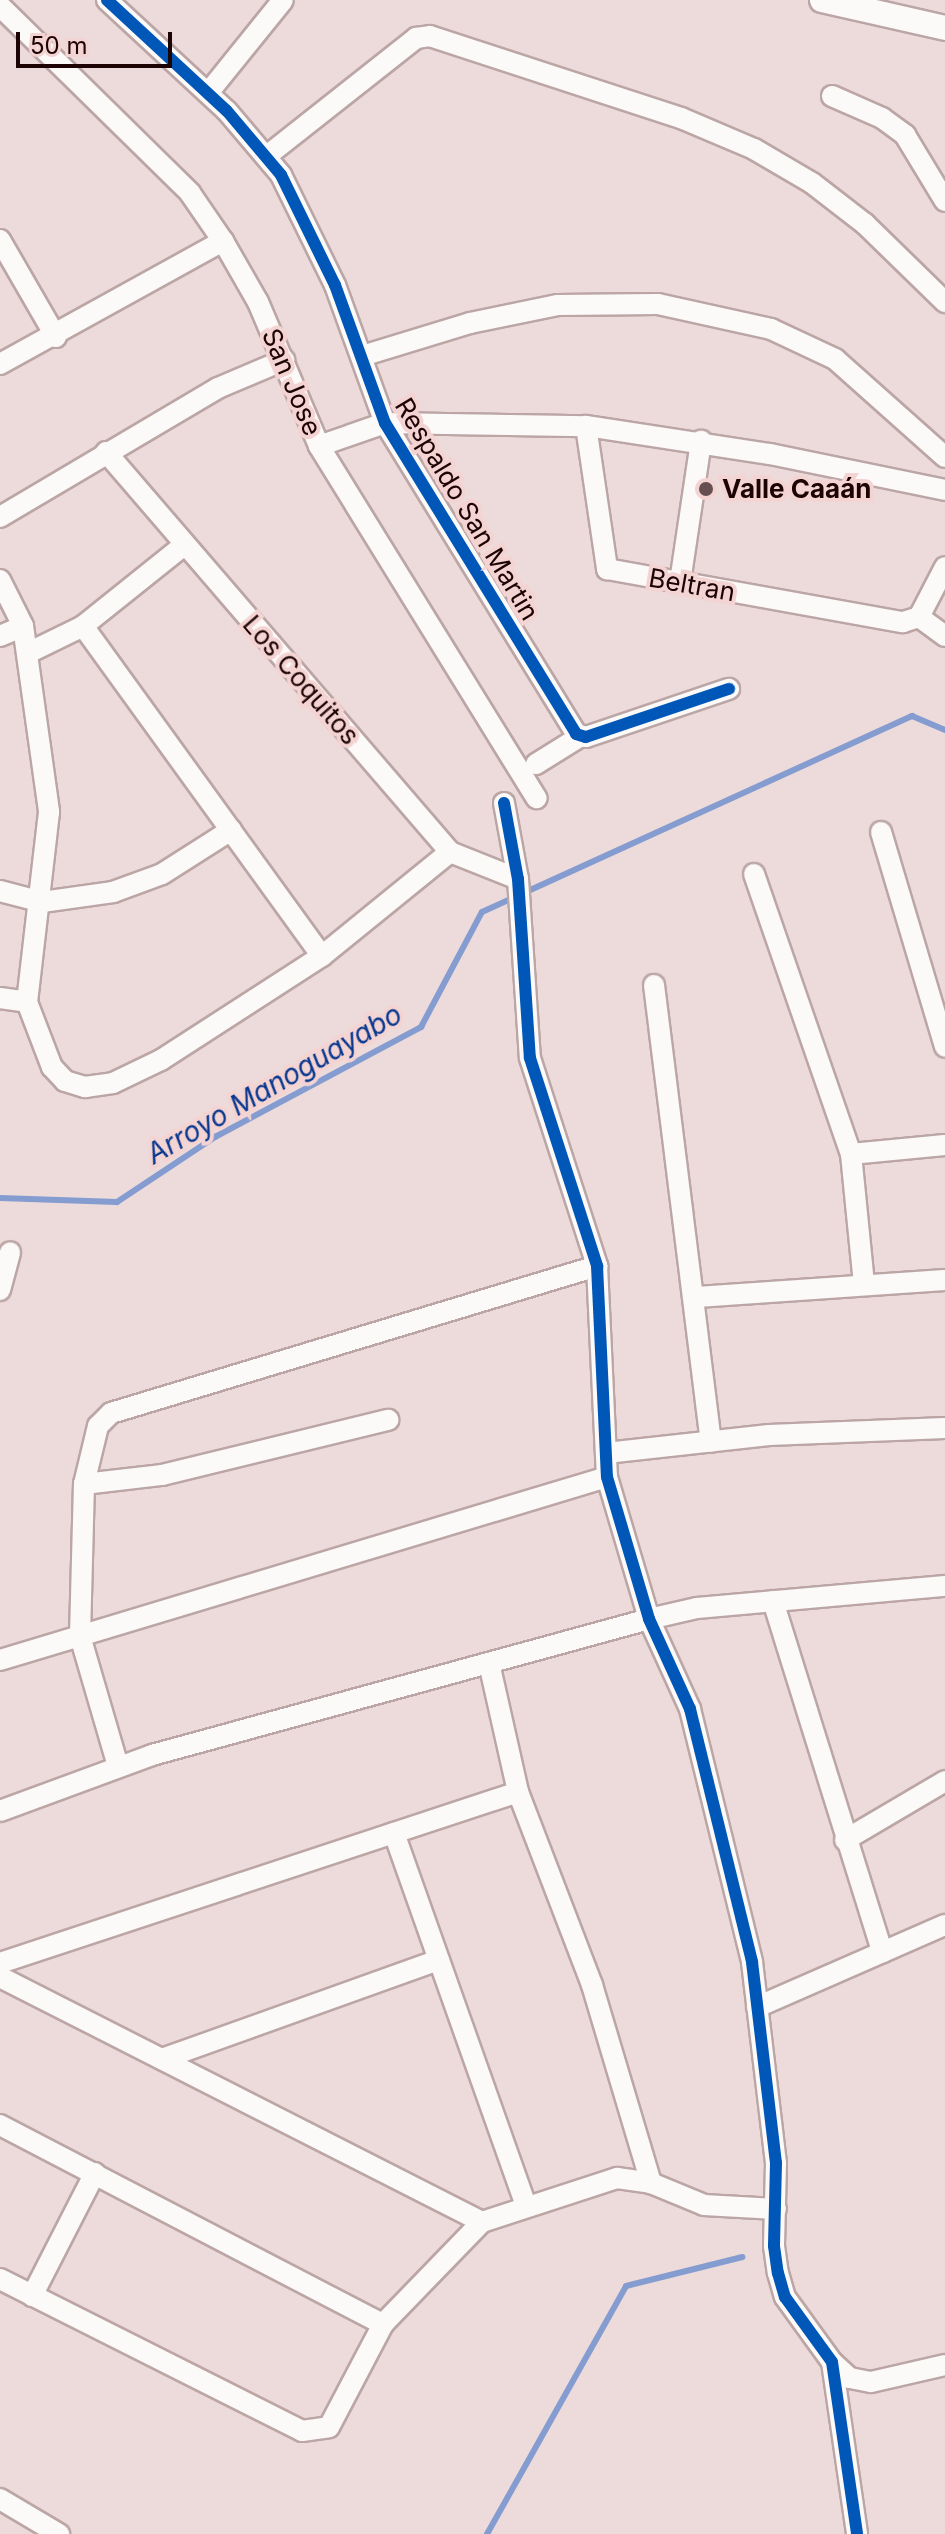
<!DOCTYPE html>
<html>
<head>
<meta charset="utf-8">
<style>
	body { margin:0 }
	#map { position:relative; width:945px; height:2534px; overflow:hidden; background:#ecdbda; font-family:Inter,sans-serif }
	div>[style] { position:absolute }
	.stream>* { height:6px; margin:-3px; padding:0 3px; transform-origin:3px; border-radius:3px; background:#849cd0 }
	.roads { filter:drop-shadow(2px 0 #bba6a5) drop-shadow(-2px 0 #bba6a5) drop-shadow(0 2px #bba6a5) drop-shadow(0 -2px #bba6a5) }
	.minor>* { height:20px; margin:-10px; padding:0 10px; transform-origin:10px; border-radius:10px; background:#fcfaf9 }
	.tertiary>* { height:24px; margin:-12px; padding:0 12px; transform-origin:12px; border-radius:12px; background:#fcfaf9 }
	.cycleway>* { height:12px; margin:-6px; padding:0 6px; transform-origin:6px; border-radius:6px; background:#0057b8 }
	.dots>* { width:22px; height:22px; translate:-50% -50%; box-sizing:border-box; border:4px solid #f4d4d2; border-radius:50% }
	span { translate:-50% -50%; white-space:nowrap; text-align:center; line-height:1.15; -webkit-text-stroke:8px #f4d4d2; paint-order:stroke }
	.street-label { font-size:26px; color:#1c0405 }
	.poi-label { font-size:26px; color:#1c0405; font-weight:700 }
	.left { translate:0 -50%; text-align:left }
	.water-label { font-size:28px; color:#08378f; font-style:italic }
	.scale { position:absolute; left:16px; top:32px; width:156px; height:36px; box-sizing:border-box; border:4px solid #1c0405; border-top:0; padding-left:10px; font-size:24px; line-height:28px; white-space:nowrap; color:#1c0405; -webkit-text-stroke:6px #f4d4d2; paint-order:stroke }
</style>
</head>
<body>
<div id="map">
	<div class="stream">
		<i style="left:0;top:1198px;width:117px;rotate:2deg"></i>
		<i style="left:117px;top:1202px;width:118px;rotate:-33.6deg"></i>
		<i style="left:215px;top:1137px;width:234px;rotate:-28.1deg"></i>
		<i style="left:421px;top:1027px;width:130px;rotate:-62.1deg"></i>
		<i style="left:482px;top:912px;width:473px;rotate:-24.5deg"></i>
		<i style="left:912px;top:716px;width:36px;rotate:23deg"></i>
		<i style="left:487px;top:2534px;width:284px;rotate:-60.7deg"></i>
		<i style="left:626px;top:2286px;width:120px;rotate:-14deg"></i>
	</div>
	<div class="roads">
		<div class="minor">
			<i style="left:107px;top:0;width:163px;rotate:42.8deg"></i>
			<i style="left:227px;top:111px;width:84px;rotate:49.8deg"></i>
			<i style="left:281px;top:175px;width:123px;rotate:63.9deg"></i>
			<i style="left:335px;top:285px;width:147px;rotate:70.1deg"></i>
			<i style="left:385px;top:423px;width:365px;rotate:58.4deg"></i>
			<i style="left:576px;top:734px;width:10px;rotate:17deg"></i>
			<i style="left:586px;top:737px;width:151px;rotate:-18.6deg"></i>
			<i style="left:0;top:6px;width:267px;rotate:44.5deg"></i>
			<i style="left:190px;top:193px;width:58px;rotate:55.5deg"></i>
			<i style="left:223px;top:241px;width:70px;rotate:60.2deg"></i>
			<i style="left:258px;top:302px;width:156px;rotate:67deg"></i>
			<i style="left:319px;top:446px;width:414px;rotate:58.3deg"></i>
			<i style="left:208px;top:93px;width:119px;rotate:-51.1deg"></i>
			<i style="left:832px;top:96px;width:55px;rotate:23.7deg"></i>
			<i style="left:882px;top:118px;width:29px;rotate:36deg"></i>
			<i style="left:905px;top:135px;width:77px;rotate:58.8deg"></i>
			<i style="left:268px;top:155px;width:189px;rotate:-38.3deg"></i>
			<i style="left:416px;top:38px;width:14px;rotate:-8deg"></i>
			<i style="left:430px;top:36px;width:264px;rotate:18.1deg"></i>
			<i style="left:681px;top:118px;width:79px;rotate:23deg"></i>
			<i style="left:754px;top:149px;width:67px;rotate:30.4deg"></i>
			<i style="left:812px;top:183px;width:67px;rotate:37.7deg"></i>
			<i style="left:865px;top:224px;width:112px;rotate:44.3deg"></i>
			<i style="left:0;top:240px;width:112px;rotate:60deg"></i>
			<i style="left:362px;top:356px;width:113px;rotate:-17deg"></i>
			<i style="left:470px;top:323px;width:90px;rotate:-11.6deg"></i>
			<i style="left:558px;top:305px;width:100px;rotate:-0.6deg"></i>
			<i style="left:658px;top:304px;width:116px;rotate:12.5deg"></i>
			<i style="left:771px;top:329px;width:71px;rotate:25.1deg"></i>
			<i style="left:835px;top:359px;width:147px;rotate:41.7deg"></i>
			<i style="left:0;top:364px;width:255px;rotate:-28.9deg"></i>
			<i style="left:586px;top:426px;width:145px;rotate:81.6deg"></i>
			<i style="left:607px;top:569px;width:301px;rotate:10.2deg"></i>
			<i style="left:903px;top:622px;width:17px;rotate:-17deg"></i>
			<i style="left:319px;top:446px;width:70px;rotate:-19.2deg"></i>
			<i style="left:385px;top:423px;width:201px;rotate:0.9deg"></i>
			<i style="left:586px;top:426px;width:186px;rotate:8.7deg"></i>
			<i style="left:770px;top:454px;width:179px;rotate:11.6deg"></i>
			<i style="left:106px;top:452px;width:528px;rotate:49.3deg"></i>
			<i style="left:450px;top:852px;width:73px;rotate:21.7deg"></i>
			<i style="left:0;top:517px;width:253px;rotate:-30.6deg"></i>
			<i style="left:218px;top:388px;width:72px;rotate:-23deg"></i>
			<i style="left:0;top:580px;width:51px;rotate:63.4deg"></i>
			<i style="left:23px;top:626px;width:188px;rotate:82deg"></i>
			<i style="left:49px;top:812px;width:191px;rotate:96.6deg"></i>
			<i style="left:27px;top:1002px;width:70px;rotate:69deg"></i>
			<i style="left:52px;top:1067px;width:19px;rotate:47deg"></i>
			<i style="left:65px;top:1081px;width:21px;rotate:17deg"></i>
			<i style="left:85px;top:1087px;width:28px;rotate:-8deg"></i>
			<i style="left:113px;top:1083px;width:53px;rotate:-25.6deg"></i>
			<i style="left:161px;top:1060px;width:192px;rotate:-32.9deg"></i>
			<i style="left:322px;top:956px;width:165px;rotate:-39.1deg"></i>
			<i style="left:680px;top:582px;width:143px;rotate:-81.5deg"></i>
			<i style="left:919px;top:617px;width:56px;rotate:-62.5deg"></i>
			<i style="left:919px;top:617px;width:32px;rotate:36deg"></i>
			<i style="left:83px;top:626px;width:407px;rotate:54.1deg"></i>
			<i style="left:0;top:636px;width:25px;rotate:-23deg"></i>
			<i style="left:28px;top:653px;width:61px;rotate:-26.1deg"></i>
			<i style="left:83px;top:626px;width:129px;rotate:-38.7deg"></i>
			<i style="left:536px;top:764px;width:53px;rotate:-31.9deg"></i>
			<i style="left:504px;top:803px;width:77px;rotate:79.6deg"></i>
			<i style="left:518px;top:879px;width:179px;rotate:86.2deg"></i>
			<i style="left:530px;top:1058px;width:219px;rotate:72.1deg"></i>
			<i style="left:597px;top:1266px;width:211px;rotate:87.3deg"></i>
			<i style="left:607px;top:1477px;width:148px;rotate:73.5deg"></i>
			<i style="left:649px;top:1619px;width:99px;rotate:65.5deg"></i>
			<i style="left:690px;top:1709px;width:260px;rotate:76.2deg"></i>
			<i style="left:752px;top:1962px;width:202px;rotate:83.2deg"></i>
			<i style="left:776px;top:2163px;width:83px;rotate:91.4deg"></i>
			<i style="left:774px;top:2246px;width:27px;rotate:82deg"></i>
			<i style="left:778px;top:2273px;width:25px;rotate:74deg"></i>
			<i style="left:785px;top:2297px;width:80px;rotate:54.1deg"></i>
			<i style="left:832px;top:2362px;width:174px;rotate:81.7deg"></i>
			<i style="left:881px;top:832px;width:224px;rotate:73.4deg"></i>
			<i style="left:754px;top:874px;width:296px;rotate:70.9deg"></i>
			<i style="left:851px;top:1154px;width:131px;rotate:84.3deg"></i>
			<i style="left:0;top:891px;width:43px;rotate:14.7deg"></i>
			<i style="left:42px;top:902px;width:72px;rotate:-8deg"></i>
			<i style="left:113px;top:892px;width:52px;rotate:-20.2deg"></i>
			<i style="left:162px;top:874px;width:82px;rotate:-32.5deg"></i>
			<i style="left:654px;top:985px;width:460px;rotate:82.9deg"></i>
			<i style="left:0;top:998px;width:27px;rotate:8deg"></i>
			<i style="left:851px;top:1154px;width:94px;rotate:-5.5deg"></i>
			<i style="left:0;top:1290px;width:39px;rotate:-75deg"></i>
			<i style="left:696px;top:1297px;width:250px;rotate:-3.9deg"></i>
			<i style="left:606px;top:1453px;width:164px;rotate:-6.3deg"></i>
			<i style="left:769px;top:1435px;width:176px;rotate:-2.3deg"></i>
			<i style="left:84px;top:1484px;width:79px;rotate:-6.6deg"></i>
			<i style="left:162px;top:1475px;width:233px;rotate:-13.7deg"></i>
			<i style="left:773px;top:1601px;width:368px;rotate:72.7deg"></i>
			<i style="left:0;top:1660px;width:634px;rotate:-16.78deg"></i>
			<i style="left:489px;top:1663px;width:132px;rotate:77.3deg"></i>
			<i style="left:518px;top:1792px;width:207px;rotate:69deg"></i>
			<i style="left:592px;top:1985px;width:207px;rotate:73.4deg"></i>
			<i style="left:118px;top:1766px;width:135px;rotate:-106.3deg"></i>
			<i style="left:80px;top:1636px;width:152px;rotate:-88.5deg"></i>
			<i style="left:84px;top:1484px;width:60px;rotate:-76.4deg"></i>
			<i style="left:98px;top:1426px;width:18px;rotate:-45deg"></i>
			<i style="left:111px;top:1413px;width:508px;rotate:-16.83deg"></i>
			<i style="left:0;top:1811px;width:162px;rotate:-20.2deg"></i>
			<i style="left:152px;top:1755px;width:515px;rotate:-15.3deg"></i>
			<i style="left:649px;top:1619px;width:49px;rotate:-12.9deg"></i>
			<i style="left:697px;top:1608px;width:249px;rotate:-5.1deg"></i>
			<i style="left:394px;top:1833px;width:396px;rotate:70.5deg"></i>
			<i style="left:845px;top:1840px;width:116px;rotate:-30.5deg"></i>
			<i style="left:0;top:1963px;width:545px;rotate:-18.27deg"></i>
			<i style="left:0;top:1977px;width:541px;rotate:26.94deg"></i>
			<i style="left:757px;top:2007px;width:205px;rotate:-23.6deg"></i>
			<i style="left:162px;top:2059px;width:294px;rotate:-19.7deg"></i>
			<i style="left:0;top:2125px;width:432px;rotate:27.5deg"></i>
			<i style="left:0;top:2279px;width:338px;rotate:26.7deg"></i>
			<i style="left:302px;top:2431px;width:27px;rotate:-8deg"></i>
			<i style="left:329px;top:2427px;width:116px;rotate:-62.3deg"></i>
			<i style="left:383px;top:2324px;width:142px;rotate:-45.9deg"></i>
			<i style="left:482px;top:2222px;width:142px;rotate:-18.1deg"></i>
			<i style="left:617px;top:2178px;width:34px;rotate:8deg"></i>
			<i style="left:651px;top:2183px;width:57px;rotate:22.5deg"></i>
			<i style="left:704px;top:2205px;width:72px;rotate:3.2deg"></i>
			<i style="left:32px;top:2296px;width:138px;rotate:-62.9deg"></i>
			<i style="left:832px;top:2362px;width:24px;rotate:42deg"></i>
			<i style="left:850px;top:2378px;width:21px;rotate:11deg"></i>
			<i style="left:871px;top:2382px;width:76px;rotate:-12.9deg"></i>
			<i style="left:0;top:2499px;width:69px;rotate:30.7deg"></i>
		</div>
		<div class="tertiary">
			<i style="left:822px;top:0;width:126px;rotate:12.8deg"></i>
		</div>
	</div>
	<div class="cycleway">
		<i style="left:107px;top:0;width:163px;rotate:42.8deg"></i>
		<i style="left:227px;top:111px;width:84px;rotate:49.8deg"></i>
		<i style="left:281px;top:175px;width:123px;rotate:63.9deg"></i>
		<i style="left:335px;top:285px;width:147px;rotate:70.1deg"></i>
		<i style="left:385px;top:423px;width:365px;rotate:58.4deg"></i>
		<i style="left:576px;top:734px;width:10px;rotate:17deg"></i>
		<i style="left:586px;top:737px;width:151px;rotate:-18.6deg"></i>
		<i style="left:504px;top:803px;width:77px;rotate:79.6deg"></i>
		<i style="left:518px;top:879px;width:179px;rotate:86.2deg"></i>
		<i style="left:530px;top:1058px;width:219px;rotate:72.1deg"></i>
		<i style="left:597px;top:1266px;width:211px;rotate:87.3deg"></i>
		<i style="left:607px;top:1477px;width:148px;rotate:73.5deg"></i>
		<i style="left:649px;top:1619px;width:99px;rotate:65.5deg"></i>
		<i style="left:690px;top:1709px;width:260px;rotate:76.2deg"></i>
		<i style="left:752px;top:1962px;width:202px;rotate:83.2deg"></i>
		<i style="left:776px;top:2163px;width:83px;rotate:91.4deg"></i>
		<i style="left:774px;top:2246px;width:27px;rotate:82deg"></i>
		<i style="left:778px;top:2273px;width:25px;rotate:74deg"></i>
		<i style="left:785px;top:2297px;width:80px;rotate:54.1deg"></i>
		<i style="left:832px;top:2362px;width:174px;rotate:81.7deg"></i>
	</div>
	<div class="dots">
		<i style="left:706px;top:489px;background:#654f50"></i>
	</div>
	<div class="street-label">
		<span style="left:292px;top:382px;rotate:67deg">San Jose</span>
		<span style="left:467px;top:509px;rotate:59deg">Respaldo San Martin</span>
		<span style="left:692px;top:585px;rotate:10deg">Beltran</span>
		<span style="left:301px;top:680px;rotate:49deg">Los Coquitos</span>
	</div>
	<div class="poi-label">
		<span class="left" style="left:722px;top:489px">Valle Caaán</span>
	</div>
	<div class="water-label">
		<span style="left:274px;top:1084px;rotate:-30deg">Arroyo Manoguayabo</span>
	</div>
	<div class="scale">50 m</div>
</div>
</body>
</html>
